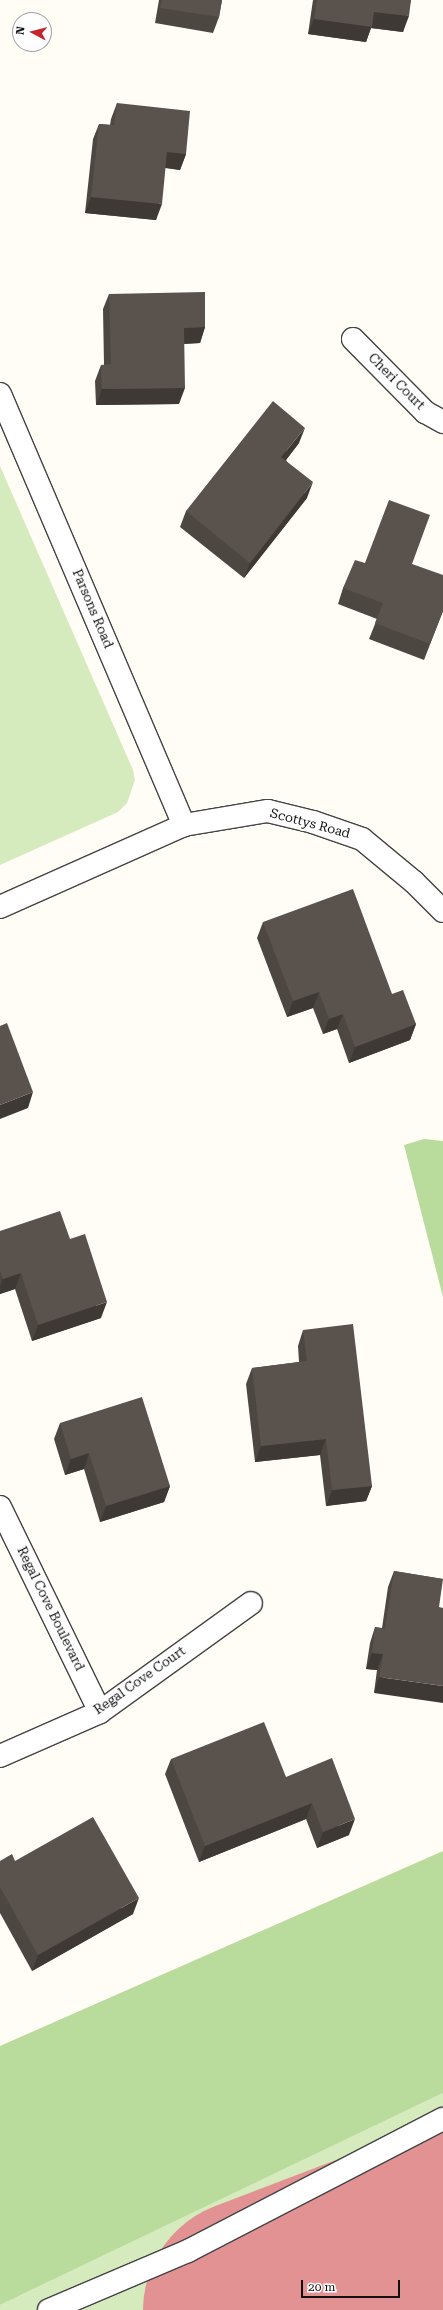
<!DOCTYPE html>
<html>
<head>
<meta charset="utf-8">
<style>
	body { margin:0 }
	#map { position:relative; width:443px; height:2310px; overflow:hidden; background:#fffdf5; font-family:"Roboto Serif",serif }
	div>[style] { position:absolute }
	.green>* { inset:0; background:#d5ebbd }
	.forest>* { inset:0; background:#b9dc9c }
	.runway>* { height:223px; margin:-111.5px; padding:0 111.5px; transform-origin:111.5px; border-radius:111.5px; background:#e29292 }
	.roads { filter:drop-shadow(1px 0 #444) drop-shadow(-1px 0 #444) drop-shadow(0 1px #444) drop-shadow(0 -1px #444) }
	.minor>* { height:22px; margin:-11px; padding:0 11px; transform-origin:11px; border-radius:11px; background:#fff }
	.wall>* { inset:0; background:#4d4742 }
	.shaded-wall>* { inset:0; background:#3f3936 }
	.building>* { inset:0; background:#5a524d }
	span { translate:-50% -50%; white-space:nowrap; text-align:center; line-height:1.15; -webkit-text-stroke:4px #fff; paint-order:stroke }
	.street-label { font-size:13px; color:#111 }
	.north { position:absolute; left:12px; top:12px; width:40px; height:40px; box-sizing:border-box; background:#fff; border:1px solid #a0a0a0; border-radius:50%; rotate:277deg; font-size:11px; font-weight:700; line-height:16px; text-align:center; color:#111 }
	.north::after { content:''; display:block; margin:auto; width:14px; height:18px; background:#c4262e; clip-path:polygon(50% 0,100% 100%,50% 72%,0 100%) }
	.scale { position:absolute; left:301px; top:2280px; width:99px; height:18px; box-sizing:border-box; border:2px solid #111; border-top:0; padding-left:5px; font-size:12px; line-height:14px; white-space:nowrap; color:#111; -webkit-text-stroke:3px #fff; paint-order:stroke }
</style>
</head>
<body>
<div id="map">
	<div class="green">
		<i style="clip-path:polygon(0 466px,133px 770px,135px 780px,127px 803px,118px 812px,0 865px)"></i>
		<i style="clip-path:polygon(443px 2093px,443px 2310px,0 2310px,0 2305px)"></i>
	</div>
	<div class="forest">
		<i style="clip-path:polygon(424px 1139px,443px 1141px,443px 1297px,404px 1145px)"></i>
		<i style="clip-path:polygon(443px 1851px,443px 2093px,0 2305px,0 2046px)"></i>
	</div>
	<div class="runway">
		<i style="left:254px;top:2310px;width:202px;rotate:-20.9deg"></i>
	</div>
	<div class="roads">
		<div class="minor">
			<i style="left:353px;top:339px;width:103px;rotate:45.4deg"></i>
			<i style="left:425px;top:412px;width:21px;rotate:29deg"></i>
			<i style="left:0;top:394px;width:469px;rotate:66.9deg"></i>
			<i style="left:0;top:907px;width:201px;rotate:-24deg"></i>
			<i style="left:184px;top:825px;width:85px;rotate:-9.5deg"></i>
			<i style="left:268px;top:811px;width:46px;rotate:13.7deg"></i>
			<i style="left:313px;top:822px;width:52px;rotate:19.1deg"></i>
			<i style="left:362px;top:839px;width:67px;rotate:39.6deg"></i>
			<i style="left:414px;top:882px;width:41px;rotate:45deg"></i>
			<i style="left:0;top:1507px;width:228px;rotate:64deg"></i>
			<i style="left:0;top:1756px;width:109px;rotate:-23.7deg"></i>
			<i style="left:100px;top:1712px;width:186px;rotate:-35.8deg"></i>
			<i style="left:49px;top:2310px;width:151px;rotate:-23deg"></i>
			<i style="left:188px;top:2251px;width:287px;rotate:-27.4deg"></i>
		</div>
	</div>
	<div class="wall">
		<i style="clip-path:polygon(159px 0,222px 0,219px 17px,213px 33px,155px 23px)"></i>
		<i style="clip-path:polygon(313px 0,411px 0,403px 32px,371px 28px,366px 42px,308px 34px)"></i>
		<i style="clip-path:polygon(117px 103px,186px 154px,180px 170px,165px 168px,156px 220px,85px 213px,93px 139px,99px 124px,110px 125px,111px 119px)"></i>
		<i style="clip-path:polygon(109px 294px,205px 327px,200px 343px,184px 344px,179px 404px,96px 405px,95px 381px,101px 365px,104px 365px,103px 309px)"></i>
		<i style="clip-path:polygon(299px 443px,286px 460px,307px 498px,244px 578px,180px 527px,186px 511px)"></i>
		<i style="clip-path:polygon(365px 563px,412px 564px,443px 611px,424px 660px,369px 639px,377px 619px,338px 604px,343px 588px)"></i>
		<i style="clip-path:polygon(263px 922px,392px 994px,416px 1024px,410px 1040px,349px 1063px,337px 1029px,323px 1034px,313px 1008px,287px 1017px,257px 938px)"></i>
		<i style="clip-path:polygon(0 1231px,70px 1239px,101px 1318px,32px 1341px,15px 1289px,0 1294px)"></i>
		<i style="clip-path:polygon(303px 1330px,372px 1486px,366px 1501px,326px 1506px,320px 1455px,255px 1462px,246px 1384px,252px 1368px,299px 1362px,298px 1346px)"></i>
		<i style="clip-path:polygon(60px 1423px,170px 1486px,164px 1502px,100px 1522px,84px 1469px,65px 1475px,54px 1439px)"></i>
		<i style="clip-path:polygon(394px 1571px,443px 1579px,374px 1693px,377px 1670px,366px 1669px,370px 1643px,375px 1627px,382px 1628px,388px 1587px)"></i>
		<i style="clip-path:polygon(171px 1759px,286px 1777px,349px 1835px,317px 1848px,306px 1819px,199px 1862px,165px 1774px)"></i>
		<i style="clip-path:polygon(0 1861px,15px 1861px,133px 1914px,32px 1971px,0 1913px)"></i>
	</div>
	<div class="shaded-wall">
		<i style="clip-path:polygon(374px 12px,409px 16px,403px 32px,371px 28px,366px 42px,308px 34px,314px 19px)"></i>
		<i style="clip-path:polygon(167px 152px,186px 154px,180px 170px,161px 167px)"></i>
		<i style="clip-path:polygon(91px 197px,162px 204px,156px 220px,85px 213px)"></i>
		<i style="clip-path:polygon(205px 327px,200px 343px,178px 344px,184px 328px)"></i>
		<i style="clip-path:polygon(185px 388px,179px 404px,96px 405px,102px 389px)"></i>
		<i style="clip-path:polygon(305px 428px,299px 443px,276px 473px,281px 457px)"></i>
		<i style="clip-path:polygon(313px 482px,307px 498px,244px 578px,250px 563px)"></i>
		<i style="clip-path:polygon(319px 992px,313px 1008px,287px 1017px,293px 1001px)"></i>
		<i style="clip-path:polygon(343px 1014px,337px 1029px,323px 1034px,329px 1019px)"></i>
		<i style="clip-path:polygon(416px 1024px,410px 1040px,349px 1063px,355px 1047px)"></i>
		<i style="clip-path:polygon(33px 1092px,28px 1108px,0 1119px,0 1105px)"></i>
		<i style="clip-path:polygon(21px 1273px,15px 1289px,0 1294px,0 1286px,3px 1279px)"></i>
		<i style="clip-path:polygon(107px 1302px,101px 1318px,32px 1341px,38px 1325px)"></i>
		<i style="clip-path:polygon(326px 1439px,320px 1455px,255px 1462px,261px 1446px)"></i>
		<i style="clip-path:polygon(89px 1453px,84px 1469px,65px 1475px,71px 1459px)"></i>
		<i style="clip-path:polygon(170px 1486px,164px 1502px,100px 1522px,106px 1506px)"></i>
		<i style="clip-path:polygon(372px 1486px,366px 1501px,326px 1506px,332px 1490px)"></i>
		<i style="clip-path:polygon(372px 1653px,383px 1654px,377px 1670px,366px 1669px)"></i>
		<i style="clip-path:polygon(379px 1677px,443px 1686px,443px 1703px,374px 1693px)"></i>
		<i style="clip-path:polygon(312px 1803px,306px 1819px,199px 1862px,205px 1846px)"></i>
		<i style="clip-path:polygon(355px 1819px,349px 1835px,317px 1848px,323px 1832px)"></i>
		<i style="clip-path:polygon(139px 1898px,133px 1914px,32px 1971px,38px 1955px)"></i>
	</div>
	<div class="building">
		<i style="clip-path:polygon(162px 0,222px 0,219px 17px,160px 8px)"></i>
		<i style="clip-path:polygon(317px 0,411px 0,409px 16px,374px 12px,372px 27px,314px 19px)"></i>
		<i style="clip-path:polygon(117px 103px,190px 111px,186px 154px,167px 152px,162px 204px,91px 197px,99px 124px,114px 125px)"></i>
		<i style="clip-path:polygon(205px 292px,205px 327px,184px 328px,185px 388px,102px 389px,101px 365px,111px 364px,109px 294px)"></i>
		<i style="clip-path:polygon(273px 401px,305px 428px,281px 457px,313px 482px,250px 563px,186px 511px)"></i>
		<i style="clip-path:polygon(389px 500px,430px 515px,412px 564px,443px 575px,443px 611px,430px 644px,375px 623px,383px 603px,343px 588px,355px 560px,365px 563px)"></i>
		<i style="clip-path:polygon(353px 889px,392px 994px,403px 990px,416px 1024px,355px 1047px,343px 1014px,329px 1019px,319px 992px,293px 1001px,263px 922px)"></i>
		<i style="clip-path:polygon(7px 1023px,33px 1092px,0 1105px,0 1026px)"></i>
		<i style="clip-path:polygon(60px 1211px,70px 1239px,85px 1234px,107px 1302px,38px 1325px,21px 1273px,3px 1279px,0 1271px,0 1231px)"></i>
		<i style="clip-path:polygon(353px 1324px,372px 1486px,332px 1490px,326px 1439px,261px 1446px,252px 1368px,307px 1361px,303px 1330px)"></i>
		<i style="clip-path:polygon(142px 1397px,170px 1486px,106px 1506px,89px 1453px,71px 1459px,60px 1423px)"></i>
		<i style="clip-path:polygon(394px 1571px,443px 1579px,439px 1607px,443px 1608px,443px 1686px,379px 1677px,383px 1654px,372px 1653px,375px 1627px,385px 1629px)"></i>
		<i style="clip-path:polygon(264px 1722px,286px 1777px,332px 1758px,355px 1819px,323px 1832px,312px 1803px,205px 1846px,171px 1759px)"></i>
		<i style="clip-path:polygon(93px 1817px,139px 1898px,38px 1955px,0 1887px,0 1861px,12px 1854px,15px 1861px)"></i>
	</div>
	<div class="street-label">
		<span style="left:396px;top:382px;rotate:45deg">Cheri Court</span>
		<span style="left:92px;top:609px;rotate:67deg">Parsons Road</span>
		<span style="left:310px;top:824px;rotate:15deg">Scottys Road</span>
		<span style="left:50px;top:1609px;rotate:64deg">Regal Cove Boulevard</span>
		<span style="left:140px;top:1681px;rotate:-35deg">Regal Cove Court</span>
	</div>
	<div class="north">N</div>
	<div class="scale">20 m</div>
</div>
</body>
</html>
